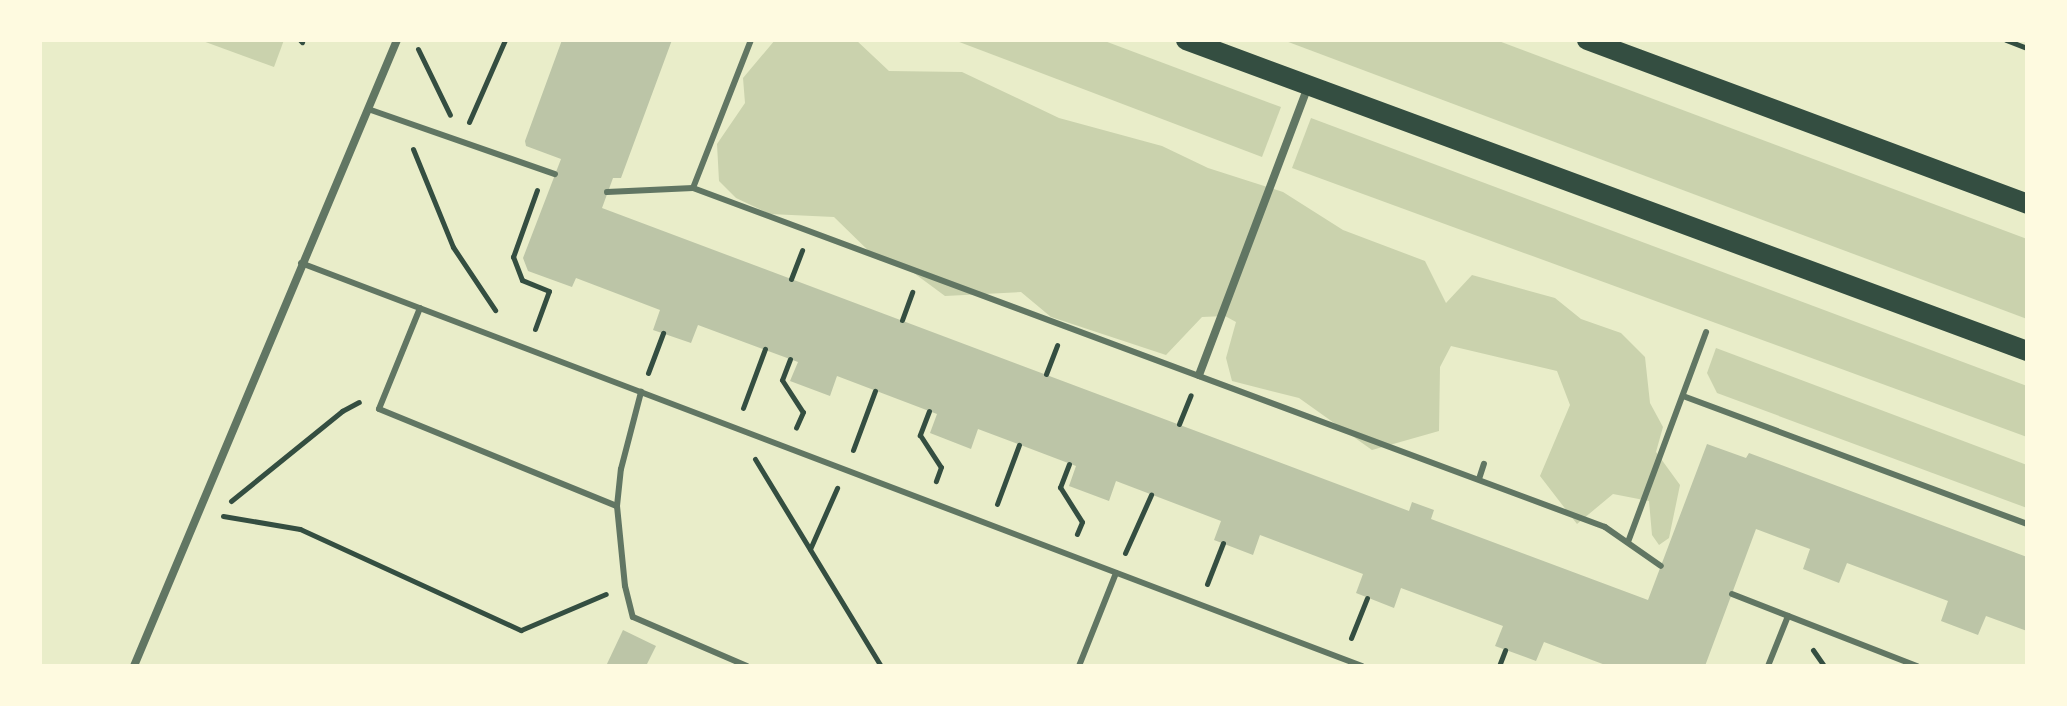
<!DOCTYPE html>
<html>
<head>
<meta charset="utf-8">
<style>
	body { margin:0 }
	#map { position:relative; width:2067px; height:706px; overflow:hidden; background:#e9edc9; font-family:"PT Serif",serif }
	div>[style] { position:absolute }
	.green>* { inset:0; background:#cad2ad }
	.building>* { inset:0; background:#bcc5a7 }
	.path>* { height:5px; margin:-2.5px; padding:0 2.5px; transform-origin:2.5px; border-radius:2.5px; background:#344e41 }
	.service>* { height:6px; margin:-3px; padding:0 3px; transform-origin:3px; border-radius:3px; background:#617663 }
	.minor>* { height:8px; margin:-4px; padding:0 4px; transform-origin:4px; border-radius:4px; background:#617663 }
	.primary>* { height:20px; margin:-10px; padding:0 10px; transform-origin:10px; border-radius:10px; background:#344e41 }
	span { translate:-50% -50%; white-space:nowrap; text-align:center; line-height:1.15; -webkit-text-stroke:7px #fefae0; paint-order:stroke }
	.frame { position:absolute; inset:0; border:42px solid #fefae0; pointer-events:none }
</style>
</head>
<body>
<div id="map">
	<div class="green">
		<i style="clip-path:polygon(200px 40px,284px 40px,274px 67px)"></i>
		<i style="clip-path:polygon(775px 40px,856px 40px,889px 71px,962px 72px,1059px 118px,1162px 146px,1208px 168px,1283px 192px,1343px 230px,1425px 261px,1446px 303px,1472px 275px,1555px 298px,1581px 319px,1621px 333px,1645px 357px,1650px 403px,1663px 427px,1656px 452px,1680px 485px,1669px 538px,1659px 545px,1652px 535px,1649px 501px,1613px 494px,1577px 524px,1540px 476px,1570px 405px,1557px 371px,1451px 346px,1440px 367px,1439px 431px,1372px 450px,1299px 398px,1232px 381px,1226px 358px,1236px 322px,1225px 316px,1202px 317px,1166px 355px,1051px 317px,1021px 292px,945px 296px,903px 265px,878px 260px,834px 217px,770px 214px,736px 198px,719px 181px,717px 144px,745px 103px,743px 78px)"></i>
		<i style="clip-path:polygon(954px 40px,1102px 40px,1281px 107px,1262px 157px)"></i>
		<i style="clip-path:polygon(1283px 40px,1496px 40px,2027px 239px,2027px 319px)"></i>
		<i style="clip-path:polygon(1311px 118px,2027px 386px,2027px 437px,1292px 168px)"></i>
		<i style="clip-path:polygon(1716px 348px,2027px 465px,2027px 508px,1717px 393px,1707px 373px)"></i>
	</div>
	<div class="building">
		<i style="clip-path:polygon(562px 40px,672px 40px,621px 178px,613px 178px,602px 208px,1409px 511px,1412px 502px,1434px 510px,1431px 519px,1648px 600px,1707px 444px,1746px 458px,1749px 453px,2027px 557px,2027px 631px,1986px 616px,1978px 635px,1941px 621px,1948px 601px,1847px 563px,1839px 583px,1803px 569px,1810px 549px,1756px 529px,1705px 666px,1608px 666px,1544px 642px,1536px 661px,1495px 646px,1503px 626px,1401px 588px,1394px 608px,1356px 593px,1363px 574px,1260px 535px,1253px 555px,1214px 540px,1221px 521px,1116px 481px,1109px 501px,1069px 486px,1076px 466px,978px 429px,971px 449px,930px 433px,937px 414px,837px 376px,830px 396px,790px 381px,798px 362px,698px 325px,691px 343px,653px 330px,660px 310px,576px 278px,572px 287px,528px 271px,523px 258px,561px 159px,526px 146px,525px 141px)"></i>
		<i style="clip-path:polygon(623px 630px,656px 646px,646px 666px,606px 666px)"></i>
	</div>
	<div class="path">
		<i style="left:300px;top:40px;width:3px;rotate:45deg"></i>
		<i style="left:2006px;top:40px;width:22px;rotate:21deg"></i>
		<i style="left:418px;top:49px;width:73px;rotate:64.1deg"></i>
		<i style="left:469px;top:122px;width:90px;rotate:-66.3deg"></i>
		<i style="left:413px;top:149px;width:106px;rotate:67.8deg"></i>
		<i style="left:453px;top:247px;width:76px;rotate:56.3deg"></i>
		<i style="left:791px;top:279px;width:31px;rotate:-69deg"></i>
		<i style="left:902px;top:320px;width:30px;rotate:-70deg"></i>
		<i style="left:535px;top:329px;width:40px;rotate:-69.8deg"></i>
		<i style="left:549px;top:291px;width:29px;rotate:-158deg"></i>
		<i style="left:522px;top:280px;width:25px;rotate:-111deg"></i>
		<i style="left:513px;top:257px;width:71px;rotate:-70.3deg"></i>
		<i style="left:790px;top:359px;width:22px;rotate:111deg"></i>
		<i style="left:782px;top:380px;width:38px;rotate:57deg"></i>
		<i style="left:803px;top:412px;width:17px;rotate:114deg"></i>
		<i style="left:648px;top:373px;width:43px;rotate:-69.4deg"></i>
		<i style="left:1046px;top:374px;width:31px;rotate:-69deg"></i>
		<i style="left:743px;top:408px;width:63px;rotate:-69.6deg"></i>
		<i style="left:929px;top:411px;width:26px;rotate:111deg"></i>
		<i style="left:920px;top:435px;width:38px;rotate:57deg"></i>
		<i style="left:941px;top:467px;width:15px;rotate:110deg"></i>
		<i style="left:1179px;top:424px;width:31px;rotate:-68deg"></i>
		<i style="left:853px;top:450px;width:63px;rotate:-69.6deg"></i>
		<i style="left:755px;top:459px;width:242px;rotate:58.7deg"></i>
		<i style="left:1069px;top:464px;width:25px;rotate:111deg"></i>
		<i style="left:1060px;top:487px;width:41px;rotate:57.8deg"></i>
		<i style="left:1082px;top:522px;width:13px;rotate:113deg"></i>
		<i style="left:231px;top:501px;width:143px;rotate:-39deg"></i>
		<i style="left:342px;top:411px;width:19px;rotate:-28deg"></i>
		<i style="left:997px;top:504px;width:63px;rotate:-69.6deg"></i>
		<i style="left:223px;top:516px;width:78px;rotate:9.6deg"></i>
		<i style="left:300px;top:529px;width:243px;rotate:24.6deg"></i>
		<i style="left:521px;top:630px;width:92px;rotate:-23deg"></i>
		<i style="left:810px;top:549px;width:67px;rotate:-66.1deg"></i>
		<i style="left:1125px;top:553px;width:64px;rotate:-65.9deg"></i>
		<i style="left:1207px;top:584px;width:44px;rotate:-68.7deg"></i>
		<i style="left:1351px;top:638px;width:43px;rotate:-68.2deg"></i>
		<i style="left:1813px;top:650px;width:19px;rotate:55deg"></i>
		<i style="left:1499px;top:666px;width:17px;rotate:-69deg"></i>
	</div>
	<div class="service">
		<i style="left:368px;top:109px;width:198px;rotate:19.2deg"></i>
		<i style="left:693px;top:188px;width:159px;rotate:-68.6deg"></i>
		<i style="left:607px;top:192px;width:86px;rotate:-2.7deg"></i>
		<i style="left:693px;top:188px;width:973px;rotate:20.39deg"></i>
		<i style="left:1605px;top:527px;width:68px;rotate:34.9deg"></i>
		<i style="left:301px;top:263px;width:1135px;rotate:20.8deg"></i>
		<i style="left:420px;top:308px;width:109px;rotate:112.1deg"></i>
		<i style="left:379px;top:409px;width:257px;rotate:22.2deg"></i>
		<i style="left:617px;top:506px;width:37px;rotate:-84deg"></i>
		<i style="left:621px;top:469px;width:80px;rotate:-75.4deg"></i>
		<i style="left:1683px;top:396px;width:367px;rotate:20.4deg"></i>
		<i style="left:1479px;top:479px;width:16px;rotate:-72deg"></i>
		<i style="left:617px;top:506px;width:80px;rotate:84.3deg"></i>
		<i style="left:625px;top:586px;width:32px;rotate:76deg"></i>
		<i style="left:633px;top:617px;width:124px;rotate:23.3deg"></i>
		<i style="left:1628px;top:542px;width:224px;rotate:-69.6deg"></i>
		<i style="left:1732px;top:594px;width:199px;rotate:21.3deg"></i>
		<i style="left:1079px;top:666px;width:100px;rotate:-68.3deg"></i>
		<i style="left:1768px;top:666px;width:54px;rotate:-68.2deg"></i>
	</div>
	<div class="minor">
		<i style="left:1199px;top:375px;width:309px;rotate:-69.3deg"></i>
		<i style="left:134px;top:666px;width:679px;rotate:-67.21deg"></i>
	</div>
	<div class="primary">
		<i style="left:1186px;top:40px;width:897px;rotate:20.29deg"></i>
		<i style="left:1587px;top:40px;width:470px;rotate:20.4deg"></i>
	</div>
	<div class="frame"></div>
</div>
</body>
</html>
